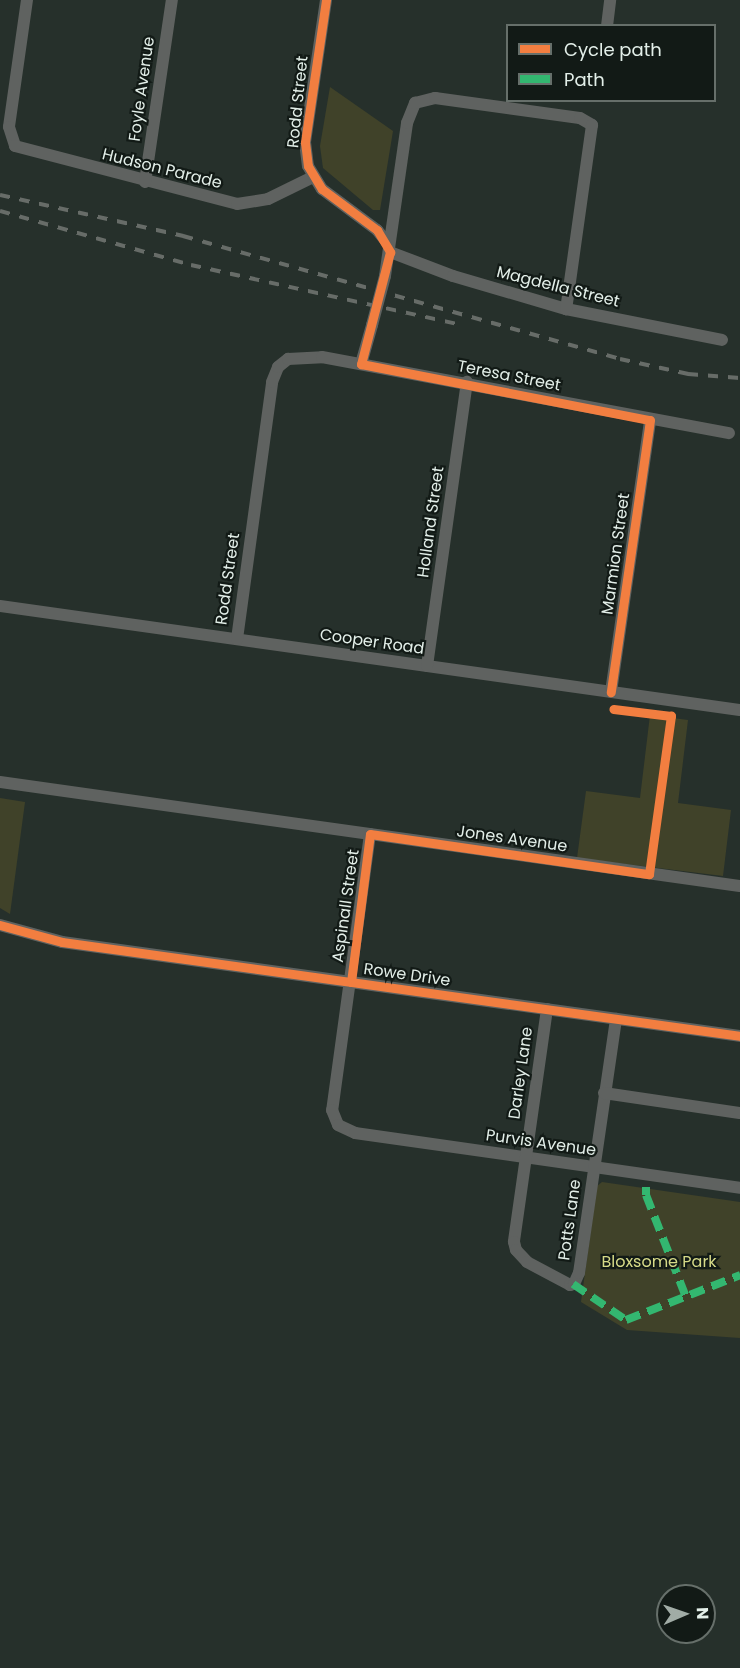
<!DOCTYPE html>
<html>
<head>
<meta charset="utf-8">
<style>
	body { margin:0 }
	#map { position:relative; width:740px; height:1668px; overflow:hidden; background:#26302b; font-family:Poppins,sans-serif }
	div>[style] { position:absolute }
	.green>* { inset:0; background:#404229 }
	.minor>* { height:12px; margin:-6px; padding:0 6px; transform-origin:6px; border-radius:6px; background:#5f6260 }
	.rail>* { height:4px; margin-top:-2px; transform-origin:0; background:repeating-linear-gradient(90deg,#676c68 0 10px,transparent 0 20px) }
	.minor-bridge>* { height:12px; margin:-6px; padding:0 6px; transform-origin:6px; border-radius:6px; background:#5f6260 }
	.quiet>* { height:8px; margin-top:-4px; transform-origin:0; background:repeating-linear-gradient(90deg,#33b770 0 15px,transparent 0 23px) }
	.cycleway>* { height:9px; margin:-4.5px; padding:0 4.5px; transform-origin:4.5px; border-radius:4.5px; background:#f27e40 }
	span { translate:-50% -50%; white-space:nowrap; text-align:center; line-height:1.15; -webkit-text-stroke:4.5px #121a16; paint-order:stroke }
	.street-label { font-size:16px; color:#e3efe9 }
	.park-label { font-size:16px; color:#d6da88 }
	.legend { position:absolute; left:506px; top:24px; width:210px; height:78px; box-sizing:border-box; background:#121a16; border:2px solid #666f6a; margin:0; padding:8px 10px; list-style:none; font-size:18px; color:#e3efe9 }
	.legend li { display:flex; align-items:center; gap:12px; height:30px }
	.legend b { width:30px; border:2px solid #666f6a }
	.north { position:absolute; left:656px; top:1584px; width:60px; height:60px; box-sizing:border-box; background:#121a16; border:2px solid #666f6a; border-radius:50%; rotate:88deg; font-size:16px; font-weight:700; line-height:24px; text-align:center; color:#e3efe9 }
	.north::after { content:''; display:block; margin:auto; width:21px; height:27px; background:#a1aca6; clip-path:polygon(50% 0,100% 100%,50% 72%,0 100%) }
</style>
</head>
<body>
<div id="map">
	<div class="green">
		<i style="clip-path:polygon(330px 87px,393px 131px,380px 210px,373px 210px,323px 168px,320px 146px)"></i>
		<i style="clip-path:polygon(650px 715px,688px 720px,678px 803px,731px 810px,723px 876px,577px 858px,586px 791px,640px 798px)"></i>
		<i style="clip-path:polygon(0 798px,25px 802px,10px 914px,0 908px)"></i>
		<i style="clip-path:polygon(602px 1182px,740px 1202px,740px 1338px,627px 1330px,581px 1302px,597px 1186px)"></i>
	</div>
	<div class="minor">
		<i style="left:27px;top:0;width:128px;rotate:98.1deg"></i>
		<i style="left:9px;top:127px;width:20px;rotate:72deg"></i>
		<i style="left:15px;top:146px;width:229px;rotate:14.6deg"></i>
		<i style="left:237px;top:204px;width:31px;rotate:-9deg"></i>
		<i style="left:268px;top:199px;width:50px;rotate:-26.1deg"></i>
		<i style="left:326px;top:0;width:144px;rotate:98.4deg"></i>
		<i style="left:305px;top:142px;width:24px;rotate:83deg"></i>
		<i style="left:308px;top:166px;width:27px;rotate:59deg"></i>
		<i style="left:322px;top:189px;width:69px;rotate:36.7deg"></i>
		<i style="left:377px;top:230px;width:19px;rotate:51deg"></i>
		<i style="left:607px;top:26px;width:26px;rotate:-83deg"></i>
		<i style="left:145px;top:182px;width:184px;rotate:-81.6deg"></i>
		<i style="left:390px;top:252px;width:67px;rotate:20.9deg"></i>
		<i style="left:453px;top:276px;width:118px;rotate:16.3deg"></i>
		<i style="left:566px;top:309px;width:159px;rotate:11.2deg"></i>
		<i style="left:385px;top:276px;width:155px;rotate:-81.8deg"></i>
		<i style="left:407px;top:123px;width:22px;rotate:-68deg"></i>
		<i style="left:415px;top:103px;width:21px;rotate:-14deg"></i>
		<i style="left:435px;top:98px;width:146px;rotate:7.9deg"></i>
		<i style="left:580px;top:118px;width:14px;rotate:30deg"></i>
		<i style="left:592px;top:125px;width:186px;rotate:98deg"></i>
		<i style="left:361px;top:364px;width:41px;rotate:-74.2deg"></i>
		<i style="left:0;top:606px;width:747px;rotate:8deg"></i>
		<i style="left:237px;top:639px;width:259px;rotate:-82.2deg"></i>
		<i style="left:272px;top:382px;width:16px;rotate:-68deg"></i>
		<i style="left:278px;top:367px;width:13px;rotate:-39deg"></i>
		<i style="left:288px;top:359px;width:34px;rotate:-3deg"></i>
		<i style="left:322px;top:357px;width:414px;rotate:10.6deg"></i>
		<i style="left:427px;top:666px;width:287px;rotate:-82deg"></i>
		<i style="left:611px;top:692px;width:275px;rotate:-81.8deg"></i>
		<i style="left:0;top:782px;width:747px;rotate:8deg"></i>
		<i style="left:370px;top:834px;width:279px;rotate:97.8deg"></i>
		<i style="left:332px;top:1110px;width:16px;rotate:68deg"></i>
		<i style="left:338px;top:1125px;width:19px;rotate:25deg"></i>
		<i style="left:355px;top:1133px;width:389px;rotate:8.1deg"></i>
		<i style="left:0;top:925px;width:64px;rotate:15.3deg"></i>
		<i style="left:62px;top:942px;width:684px;rotate:7.89deg"></i>
		<i style="left:547px;top:1009px;width:235px;rotate:98.1deg"></i>
		<i style="left:514px;top:1242px;width:8px;rotate:76deg"></i>
		<i style="left:516px;top:1250px;width:16px;rotate:47deg"></i>
		<i style="left:527px;top:1262px;width:49px;rotate:28.1deg"></i>
		<i style="left:570px;top:1285px;width:4px;rotate:-14deg"></i>
		<i style="left:574px;top:1284px;width:12px;rotate:-66deg"></i>
		<i style="left:579px;top:1273px;width:257px;rotate:-81.7deg"></i>
		<i style="left:604px;top:1093px;width:137px;rotate:8.4deg"></i>
	</div>
	<div class="rail">
		<i style="left:0;top:195px;width:188px;rotate:12.6deg"></i>
		<i style="left:183px;top:236px;width:454px;rotate:15.7deg"></i>
		<i style="left:620px;top:359px;width:70px;rotate:12.4deg"></i>
		<i style="left:688px;top:374px;width:52px;rotate:4.4deg"></i>
		<i style="left:0;top:211px;width:198px;rotate:15.8deg"></i>
		<i style="left:191px;top:265px;width:278px;rotate:12.5deg"></i>
	</div>
	<div class="minor-bridge">
		<i style="left:372px;top:325px;width:51px;rotate:-75.1deg"></i>
	</div>
	<div class="quiet">
		<i style="left:646px;top:1187px;width:8px;rotate:90deg"></i>
		<i style="left:646px;top:1195px;width:110px;rotate:68.6deg"></i>
		<i style="left:573px;top:1284px;width:64px;rotate:34.2deg"></i>
		<i style="left:626px;top:1320px;width:123px;rotate:-21.5deg"></i>
	</div>
	<div class="cycleway">
		<i style="left:326px;top:0;width:144px;rotate:98.4deg"></i>
		<i style="left:305px;top:142px;width:24px;rotate:83deg"></i>
		<i style="left:308px;top:166px;width:27px;rotate:59deg"></i>
		<i style="left:322px;top:189px;width:69px;rotate:36.7deg"></i>
		<i style="left:377px;top:230px;width:26px;rotate:59deg"></i>
		<i style="left:390px;top:252px;width:116px;rotate:104.5deg"></i>
		<i style="left:361px;top:364px;width:294px;rotate:11deg"></i>
		<i style="left:650px;top:420px;width:275px;rotate:98.2deg"></i>
		<i style="left:0;top:925px;width:64px;rotate:15.3deg"></i>
		<i style="left:62px;top:942px;width:684px;rotate:7.89deg"></i>
		<i style="left:351px;top:982px;width:149px;rotate:-82.7deg"></i>
		<i style="left:370px;top:834px;width:282px;rotate:8.2deg"></i>
		<i style="left:649px;top:874px;width:160px;rotate:-82.1deg"></i>
		<i style="left:671px;top:716px;width:58px;rotate:-173.1deg"></i>
	</div>
	<div class="street-label">
		<span style="left:142px;top:89px;rotate:-82deg">Foyle Avenue</span>
		<span style="left:298px;top:102px;rotate:-84deg">Rodd Street</span>
		<span style="left:162px;top:169px;rotate:14deg">Hudson Parade</span>
		<span style="left:558px;top:287px;rotate:14deg">Magdella Street</span>
		<span style="left:509px;top:376px;rotate:11deg">Teresa Street</span>
		<span style="left:431px;top:522px;rotate:-82deg">Holland Street</span>
		<span style="left:616px;top:554px;rotate:-82deg">Marmion Street</span>
		<span style="left:228px;top:579px;rotate:-82deg">Rodd Street</span>
		<span style="left:372px;top:642px;rotate:8deg">Cooper Road</span>
		<span style="left:512px;top:839px;rotate:8deg">Jones Avenue</span>
		<span style="left:346px;top:906px;rotate:-82deg">Aspinall Street</span>
		<span style="left:407px;top:975px;rotate:8deg">Rowe Drive</span>
		<span style="left:521px;top:1073px;rotate:-82deg">Darley Lane</span>
		<span style="left:541px;top:1143px;rotate:8deg">Purvis Avenue</span>
		<span style="left:570px;top:1220px;rotate:-82deg">Potts Lane</span>
	</div>
	<div class="park-label">
		<span style="left:659px;top:1262px">Bloxsome Park</span>
	</div>
	<ul class="legend">
	<li><b style="height:8px;background:#f27e40"></b>Cycle path</li>
	<li><b style="height:8px;background:#33b770"></b>Path</li>
	</ul>
	<div class="north">N</div>
</div>
</body>
</html>
